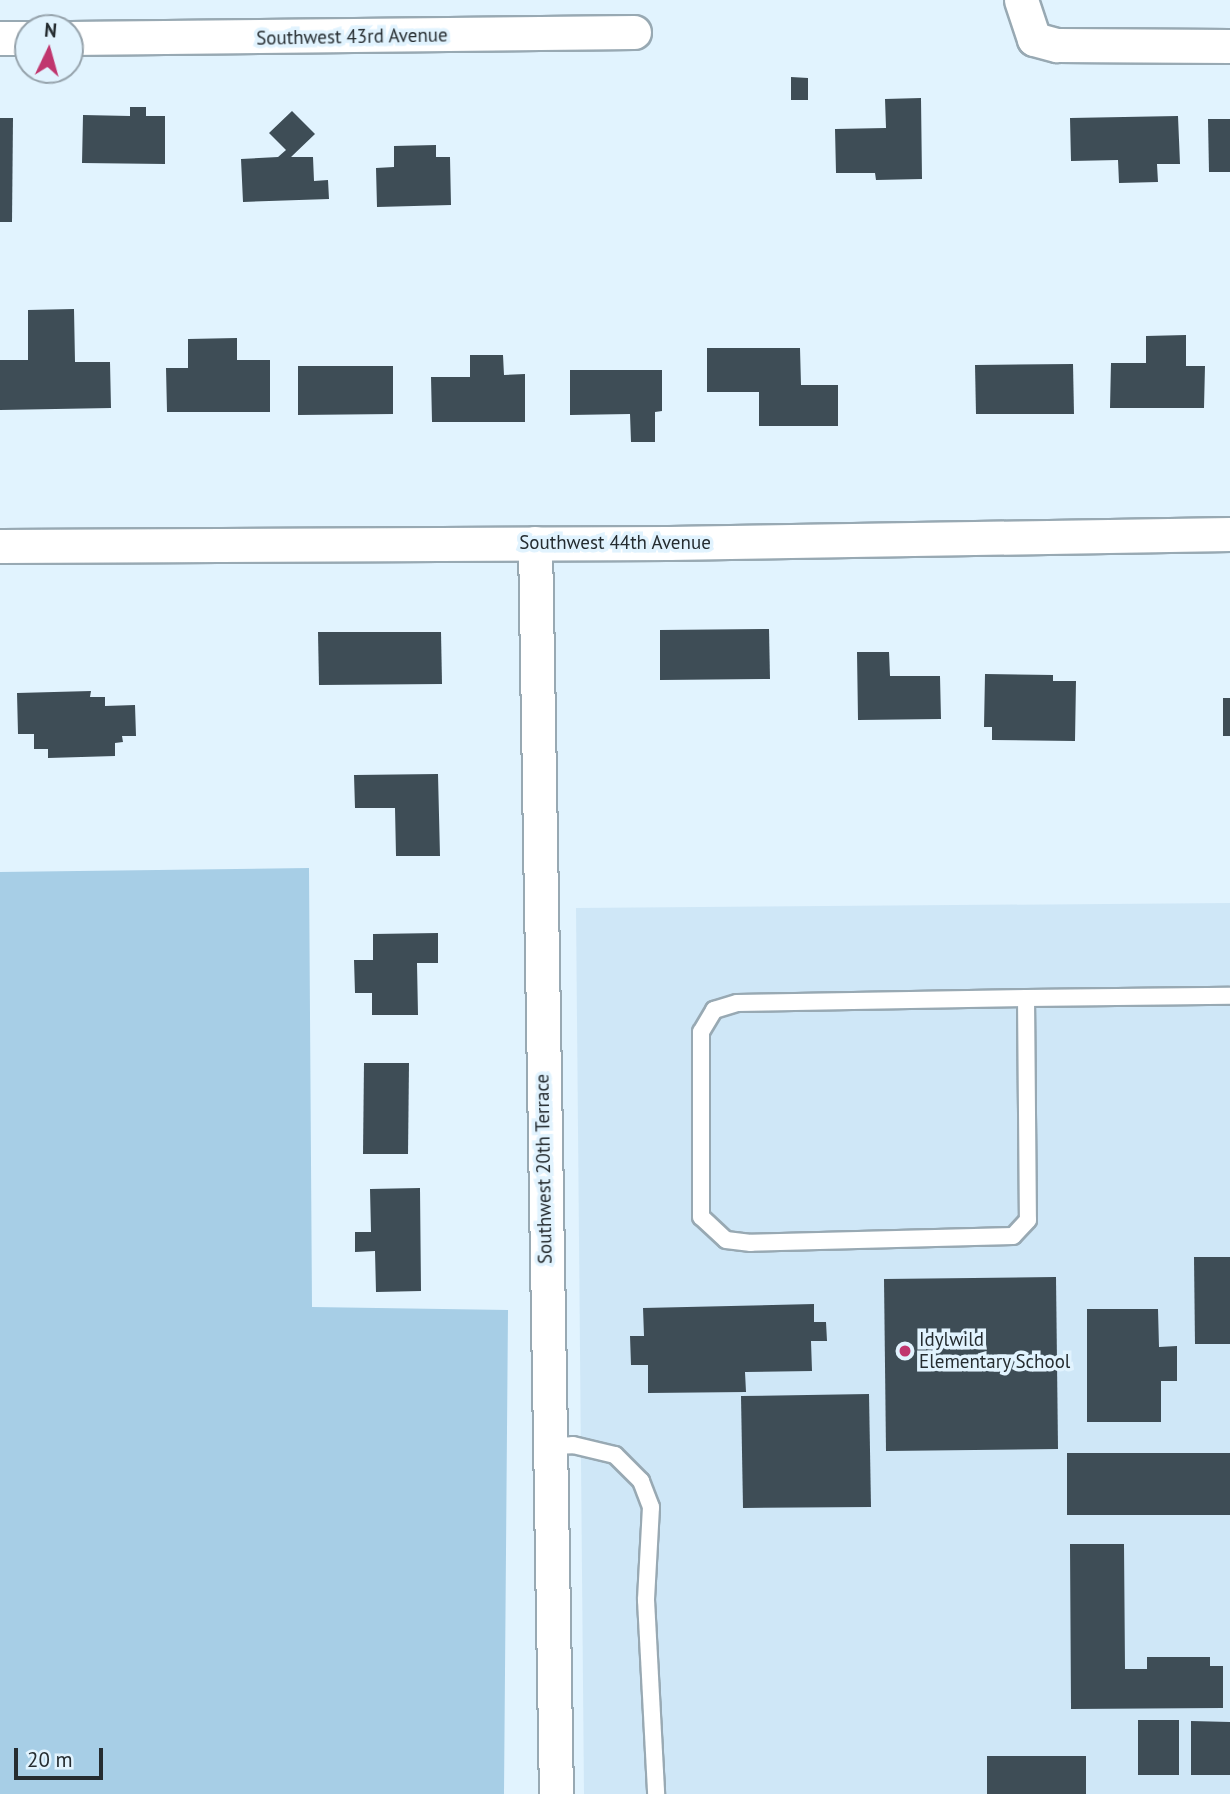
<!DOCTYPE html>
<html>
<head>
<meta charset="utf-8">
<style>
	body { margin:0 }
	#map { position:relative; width:1230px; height:1794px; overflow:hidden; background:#e1f3fe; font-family:"PT Sans",sans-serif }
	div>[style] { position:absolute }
	.built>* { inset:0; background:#cfe7f7 }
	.green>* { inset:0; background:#a7cee6 }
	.building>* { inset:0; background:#3e4d56 }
	.roads { filter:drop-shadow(2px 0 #98a9b3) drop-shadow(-2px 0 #98a9b3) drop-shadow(0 2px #98a9b3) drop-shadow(0 -2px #98a9b3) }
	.service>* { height:16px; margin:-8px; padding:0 8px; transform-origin:8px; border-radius:8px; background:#fff }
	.minor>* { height:33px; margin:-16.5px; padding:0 16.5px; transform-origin:16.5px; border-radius:16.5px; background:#fff }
	.dots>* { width:19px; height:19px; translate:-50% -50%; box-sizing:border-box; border:4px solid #e1f3fe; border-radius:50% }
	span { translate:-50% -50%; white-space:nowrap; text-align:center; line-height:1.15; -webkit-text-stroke:7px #e1f3fe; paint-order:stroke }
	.street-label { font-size:19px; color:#252c30 }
	.poi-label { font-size:19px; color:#252c30 }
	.left { translate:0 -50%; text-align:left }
	.north { position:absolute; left:14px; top:14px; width:70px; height:70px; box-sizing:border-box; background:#e1f3fe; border:2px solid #96a3ac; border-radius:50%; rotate:5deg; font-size:19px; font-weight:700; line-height:28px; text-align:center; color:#252c30 }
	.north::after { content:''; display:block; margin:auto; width:24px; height:32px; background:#c0366e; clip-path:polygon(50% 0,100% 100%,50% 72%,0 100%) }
	.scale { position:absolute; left:14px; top:1748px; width:89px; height:32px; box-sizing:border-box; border:4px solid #252c30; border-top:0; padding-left:9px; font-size:21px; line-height:24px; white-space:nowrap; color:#252c30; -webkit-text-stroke:5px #e1f3fe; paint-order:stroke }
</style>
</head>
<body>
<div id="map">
	<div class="built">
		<i style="clip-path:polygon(1230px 903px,1230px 1794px,584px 1794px,576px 908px)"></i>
	</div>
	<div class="green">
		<i style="clip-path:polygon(309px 868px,312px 1307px,508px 1310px,504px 1794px,0 1794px,0 872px)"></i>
	</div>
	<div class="building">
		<i style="clip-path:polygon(791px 77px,808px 78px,808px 100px,791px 100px)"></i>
		<i style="clip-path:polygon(921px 98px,922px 179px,876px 180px,875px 173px,836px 173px,835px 129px,886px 128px,885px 99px)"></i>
		<i style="clip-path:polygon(130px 107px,146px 107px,146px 116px,165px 116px,165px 164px,82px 163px,83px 115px,130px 116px)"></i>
		<i style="clip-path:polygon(292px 111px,315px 134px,291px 157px,313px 157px,314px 181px,328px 180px,329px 199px,243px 202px,241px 159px,278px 157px,286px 150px,269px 133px)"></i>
		<i style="clip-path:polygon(1178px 116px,1180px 164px,1157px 164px,1158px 182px,1119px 183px,1118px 160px,1071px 161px,1070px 118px)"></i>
		<i style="clip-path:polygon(0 118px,13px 118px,12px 222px,0 222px)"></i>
		<i style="clip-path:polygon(1208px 119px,1230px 119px,1230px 172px,1209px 172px)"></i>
		<i style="clip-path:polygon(436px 145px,436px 157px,450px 157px,451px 205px,377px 207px,376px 168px,394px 167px,394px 146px)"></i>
		<i style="clip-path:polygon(74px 309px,75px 362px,110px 362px,111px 408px,0 410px,0 360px,28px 360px,28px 310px)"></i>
		<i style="clip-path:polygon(1186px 335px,1186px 366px,1205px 366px,1204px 408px,1110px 408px,1111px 363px,1146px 363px,1146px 336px)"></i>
		<i style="clip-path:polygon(237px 338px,237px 360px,270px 360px,270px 412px,167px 412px,166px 368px,188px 368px,188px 339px)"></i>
		<i style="clip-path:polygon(707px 348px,800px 348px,801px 385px,838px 385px,838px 426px,759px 426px,759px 392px,707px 392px)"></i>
		<i style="clip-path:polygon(470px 355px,503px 355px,504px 375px,525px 374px,525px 422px,432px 422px,431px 377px,470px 377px)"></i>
		<i style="clip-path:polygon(1073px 364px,1074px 414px,976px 414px,975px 365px)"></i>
		<i style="clip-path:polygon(298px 366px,393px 366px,393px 414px,298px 415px)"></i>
		<i style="clip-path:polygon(570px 370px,662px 370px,662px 411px,655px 412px,655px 442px,631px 442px,630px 414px,570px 415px)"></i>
		<i style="clip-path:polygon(769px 629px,770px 679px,660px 680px,660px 630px)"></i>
		<i style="clip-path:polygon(318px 632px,441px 632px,442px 684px,319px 685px)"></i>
		<i style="clip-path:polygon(857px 652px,889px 652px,890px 676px,940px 676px,941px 719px,858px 720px)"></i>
		<i style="clip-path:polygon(985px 674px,1053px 675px,1053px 681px,1076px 681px,1075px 741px,992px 740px,992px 727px,984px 727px)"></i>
		<i style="clip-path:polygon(91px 691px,90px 697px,105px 697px,105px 706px,135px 705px,136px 736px,122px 736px,123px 742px,115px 743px,115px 756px,48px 758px,48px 749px,34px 749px,34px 734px,18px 734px,17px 693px)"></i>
		<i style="clip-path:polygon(1223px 698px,1230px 698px,1230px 736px,1223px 736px)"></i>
		<i style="clip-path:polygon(438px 774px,440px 856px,396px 856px,395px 808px,355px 808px,354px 775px)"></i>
		<i style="clip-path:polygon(438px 933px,438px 963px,417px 963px,418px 1015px,372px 1015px,372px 993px,355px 993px,354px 960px,373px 960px,373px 934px)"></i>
		<i style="clip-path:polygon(364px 1063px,409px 1063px,408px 1154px,363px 1154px)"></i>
		<i style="clip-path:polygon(420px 1188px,421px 1291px,376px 1292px,375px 1251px,355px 1252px,355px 1232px,371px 1232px,370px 1189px)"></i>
		<i style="clip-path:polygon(1194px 1257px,1230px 1257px,1230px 1344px,1195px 1344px)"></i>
		<i style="clip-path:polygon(1056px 1277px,1058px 1449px,886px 1451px,884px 1279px)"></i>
		<i style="clip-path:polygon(814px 1304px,814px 1322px,826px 1322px,827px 1341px,811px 1341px,812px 1371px,745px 1372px,746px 1392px,648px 1393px,648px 1365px,631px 1365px,630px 1336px,644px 1336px,643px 1308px)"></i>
		<i style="clip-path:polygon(1087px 1309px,1158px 1309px,1159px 1347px,1177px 1346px,1177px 1381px,1161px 1381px,1161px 1422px,1087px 1422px)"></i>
		<i style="clip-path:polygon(869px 1394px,871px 1507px,743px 1508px,741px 1396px)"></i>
		<i style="clip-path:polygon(1067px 1453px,1230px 1453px,1230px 1515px,1067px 1515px)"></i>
		<i style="clip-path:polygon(1070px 1544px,1124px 1544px,1125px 1669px,1147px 1669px,1147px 1657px,1210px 1657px,1210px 1666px,1223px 1666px,1223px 1708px,1071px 1709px)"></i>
		<i style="clip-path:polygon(1138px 1720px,1179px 1720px,1179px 1775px,1138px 1775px)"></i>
		<i style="clip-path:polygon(1191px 1721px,1230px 1722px,1230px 1775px,1191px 1775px)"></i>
		<i style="clip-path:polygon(987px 1756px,1086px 1756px,1086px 1794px,987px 1794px)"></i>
	</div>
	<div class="roads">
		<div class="service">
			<i style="left:1026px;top:998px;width:222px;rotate:89.5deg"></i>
			<i style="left:1028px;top:1220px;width:22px;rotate:133deg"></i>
			<i style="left:1013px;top:1236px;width:262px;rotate:178.5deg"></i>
			<i style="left:751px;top:1243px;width:25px;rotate:-173deg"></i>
			<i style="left:726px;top:1240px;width:34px;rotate:-137deg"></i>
			<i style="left:701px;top:1217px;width:185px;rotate:-90deg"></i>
			<i style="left:701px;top:1032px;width:26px;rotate:-59deg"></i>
			<i style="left:714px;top:1010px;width:24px;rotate:-17deg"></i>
			<i style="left:737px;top:1003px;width:289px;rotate:-1deg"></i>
			<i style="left:1026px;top:998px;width:204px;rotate:-0.6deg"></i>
			<i style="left:550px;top:1446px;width:23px;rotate:-2deg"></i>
			<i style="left:573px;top:1445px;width:43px;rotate:13.4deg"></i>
			<i style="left:615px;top:1455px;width:37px;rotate:45deg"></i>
			<i style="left:641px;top:1481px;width:28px;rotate:69deg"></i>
			<i style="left:651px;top:1507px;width:93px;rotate:93.1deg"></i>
			<i style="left:646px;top:1600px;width:194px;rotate:87deg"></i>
		</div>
		<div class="minor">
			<i style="left:1021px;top:0;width:41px;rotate:71.6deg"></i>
			<i style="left:1034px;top:39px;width:24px;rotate:15deg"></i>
			<i style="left:1057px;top:45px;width:173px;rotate:0.3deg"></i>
			<i style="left:0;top:38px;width:28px"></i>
			<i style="left:70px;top:38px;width:564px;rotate:-0.61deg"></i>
			<i style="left:535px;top:543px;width:1251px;rotate:89.04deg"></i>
			<i style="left:0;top:546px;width:669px;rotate:-0.26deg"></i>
			<i style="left:669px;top:543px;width:561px;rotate:-0.92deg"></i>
		</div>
	</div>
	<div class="dots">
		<i style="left:905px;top:1351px;background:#c0366e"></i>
	</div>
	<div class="street-label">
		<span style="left:352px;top:37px;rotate:-1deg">Southwest 43rd Avenue</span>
		<span style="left:615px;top:543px">Southwest 44th Avenue</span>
		<span style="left:544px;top:1169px;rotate:-91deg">Southwest 20th Terrace</span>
	</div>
	<div class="poi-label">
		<span class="left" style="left:919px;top:1351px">Idylwild<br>Elementary School</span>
	</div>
	<div class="north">N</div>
	<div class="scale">20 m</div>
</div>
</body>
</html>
